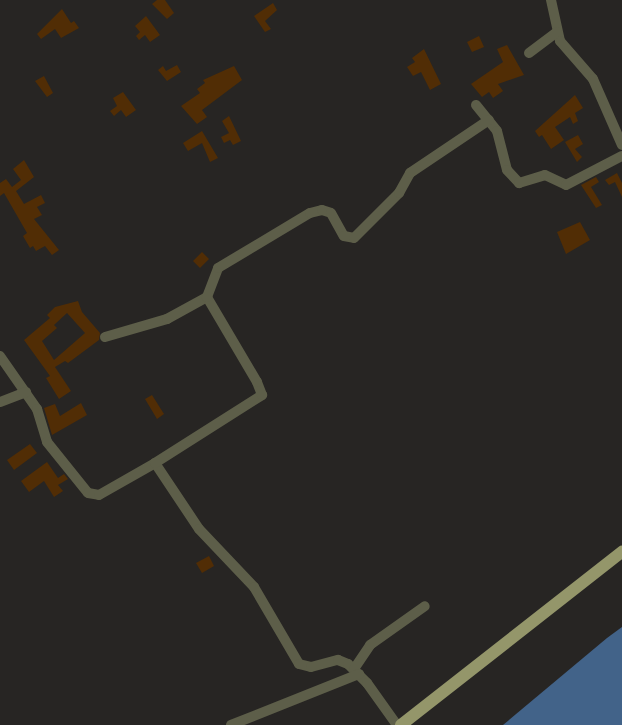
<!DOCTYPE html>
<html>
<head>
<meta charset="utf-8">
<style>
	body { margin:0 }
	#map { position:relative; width:622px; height:725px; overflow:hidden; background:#272523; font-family:"Public Sans",sans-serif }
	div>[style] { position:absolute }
	.water>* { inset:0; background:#426389 }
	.building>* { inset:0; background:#512d05 }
	.minor>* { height:10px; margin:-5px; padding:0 5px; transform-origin:5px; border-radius:5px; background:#5d5e49 }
	.major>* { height:12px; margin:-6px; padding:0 6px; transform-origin:6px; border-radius:6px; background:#94966a }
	span { translate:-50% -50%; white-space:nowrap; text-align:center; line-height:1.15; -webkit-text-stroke:4.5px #0f0e0d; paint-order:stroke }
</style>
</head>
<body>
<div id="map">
	<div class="water">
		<i style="clip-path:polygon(622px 627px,622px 725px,503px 725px,607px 638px)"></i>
	</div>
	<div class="building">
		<i style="clip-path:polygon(157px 0,165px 0,174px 13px,167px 19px,152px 4px)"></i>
		<i style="clip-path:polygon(273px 3px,277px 10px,265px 21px,271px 29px,265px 32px,254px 16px)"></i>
		<i style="clip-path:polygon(62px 9px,71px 23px,74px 21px,79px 28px,61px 38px,55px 29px,41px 39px,37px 34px)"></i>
		<i style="clip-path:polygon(146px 16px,160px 35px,150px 42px,145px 35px,139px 40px,136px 36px,140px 32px,135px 26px)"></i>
		<i style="clip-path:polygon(479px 36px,484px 47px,472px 52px,467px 42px)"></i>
		<i style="clip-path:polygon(507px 45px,524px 75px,498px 84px,503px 91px,493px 98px,489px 92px,482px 97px,471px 84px,503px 62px,497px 49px)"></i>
		<i style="clip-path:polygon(424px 49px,441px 84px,430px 90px,421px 72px,413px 76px,407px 67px,415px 62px,412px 58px)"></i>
		<i style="clip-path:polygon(177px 65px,181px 72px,167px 81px,158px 70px,163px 66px,166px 71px)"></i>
		<i style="clip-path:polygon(234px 66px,242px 80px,202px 110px,207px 117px,197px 124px,181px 106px,200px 93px,197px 89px,205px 83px,203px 80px)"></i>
		<i style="clip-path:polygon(44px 76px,53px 93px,47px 97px,35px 81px)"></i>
		<i style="clip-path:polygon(123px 92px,136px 110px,126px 117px,121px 110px,114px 116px,110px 111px,117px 106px,113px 98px)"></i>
		<i style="clip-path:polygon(575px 95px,583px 108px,575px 113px,578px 121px,573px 124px,570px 117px,555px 127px,564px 140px,551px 149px,542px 135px,539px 137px,535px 131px)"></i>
		<i style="clip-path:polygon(229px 116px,241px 141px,233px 145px,230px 140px,224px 143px,221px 137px,229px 133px,222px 121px)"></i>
		<i style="clip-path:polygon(202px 131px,218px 158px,210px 162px,202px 143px,188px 151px,183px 143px)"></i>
		<i style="clip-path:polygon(578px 135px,583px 144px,575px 149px,582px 157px,577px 162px,565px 142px)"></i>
		<i style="clip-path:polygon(24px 160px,34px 177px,16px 191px,24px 204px,41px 195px,45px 203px,37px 207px,42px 215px,34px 219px,59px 250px,52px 255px,45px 246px,36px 251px,33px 246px,30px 248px,23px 236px,27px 233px,4px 193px,0 196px,0 183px,6px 179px,12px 187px,21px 180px,13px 169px)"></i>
		<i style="clip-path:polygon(617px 173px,622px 183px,622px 197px,615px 182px,609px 185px,605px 180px)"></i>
		<i style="clip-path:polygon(596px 177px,599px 182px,591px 187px,602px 205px,596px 208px,581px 185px)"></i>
		<i style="clip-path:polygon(580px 222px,590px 240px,566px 254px,557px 232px)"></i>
		<i style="clip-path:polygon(202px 252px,209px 259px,200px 268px,193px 261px)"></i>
		<i style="clip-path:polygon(evenodd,78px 301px,82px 312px,100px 333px,99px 340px,68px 363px,65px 361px,55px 367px,71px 391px,59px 399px,46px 378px,50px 376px,24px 340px,50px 318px,47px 315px,55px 307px,78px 301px,67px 313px,85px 333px,54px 360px,42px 341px,57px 328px,54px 325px,67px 313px)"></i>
		<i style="clip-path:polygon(152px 395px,164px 414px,157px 419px,145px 399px)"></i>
		<i style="clip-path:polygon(81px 403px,87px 415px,52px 435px,44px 408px,55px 404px,60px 416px)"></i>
		<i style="clip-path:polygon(30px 444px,37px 453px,14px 470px,7px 460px)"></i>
		<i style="clip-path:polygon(47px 462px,58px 478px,64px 474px,68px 479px,58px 485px,63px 491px,54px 497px,44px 481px,29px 492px,21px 481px)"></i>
		<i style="clip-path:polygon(209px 556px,214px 566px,202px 573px,196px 563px)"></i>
	</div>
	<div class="minor">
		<i style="left:551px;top:0;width:42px;rotate:77.6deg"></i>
		<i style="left:560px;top:41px;width:50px;rotate:49deg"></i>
		<i style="left:593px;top:79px;width:72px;rotate:66.3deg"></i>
		<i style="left:529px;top:53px;width:35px;rotate:-37deg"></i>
		<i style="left:476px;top:105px;width:33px;rotate:51deg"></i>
		<i style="left:497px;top:131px;width:40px;rotate:75.6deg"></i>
		<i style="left:507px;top:170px;width:18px;rotate:47deg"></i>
		<i style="left:519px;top:183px;width:27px;rotate:-17deg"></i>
		<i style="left:545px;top:175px;width:23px;rotate:25deg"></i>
		<i style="left:566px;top:185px;width:63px;rotate:-27.4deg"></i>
		<i style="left:105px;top:337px;width:65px;rotate:-16.2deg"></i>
		<i style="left:167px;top:319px;width:46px;rotate:-28.8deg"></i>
		<i style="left:0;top:356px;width:65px;rotate:55.1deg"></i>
		<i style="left:37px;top:409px;width:34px;rotate:73deg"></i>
		<i style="left:47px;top:442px;width:65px;rotate:51.2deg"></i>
		<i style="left:88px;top:493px;width:11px;rotate:10deg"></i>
		<i style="left:99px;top:495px;width:64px;rotate:-29.7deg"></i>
		<i style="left:155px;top:463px;width:79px;rotate:56.3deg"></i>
		<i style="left:199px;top:529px;width:80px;rotate:46.5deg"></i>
		<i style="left:254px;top:587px;width:89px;rotate:59.7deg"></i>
		<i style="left:299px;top:664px;width:12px;rotate:14deg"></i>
		<i style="left:311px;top:667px;width:28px;rotate:-15deg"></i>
		<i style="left:338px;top:660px;width:11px;rotate:22deg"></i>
		<i style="left:348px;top:664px;width:27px;rotate:45deg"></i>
		<i style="left:367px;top:683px;width:52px;rotate:54.5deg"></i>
		<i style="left:0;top:402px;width:28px;rotate:-21deg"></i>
		<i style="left:155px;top:463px;width:127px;rotate:-32.4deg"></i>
		<i style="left:262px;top:395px;width:14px;rotate:-111deg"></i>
		<i style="left:257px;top:382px;width:99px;rotate:-120.5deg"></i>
		<i style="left:207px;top:297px;width:31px;rotate:-69deg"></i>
		<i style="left:218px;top:268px;width:107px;rotate:-30.9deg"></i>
		<i style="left:310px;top:213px;width:12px;rotate:-14deg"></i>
		<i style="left:322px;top:210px;width:9px;rotate:18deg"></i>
		<i style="left:331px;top:213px;width:26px;rotate:61deg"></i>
		<i style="left:344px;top:236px;width:10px;rotate:11deg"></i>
		<i style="left:354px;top:238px;width:64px;rotate:-45deg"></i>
		<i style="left:399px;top:193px;width:23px;rotate:-61deg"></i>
		<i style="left:410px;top:173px;width:95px;rotate:-33.9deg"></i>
		<i style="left:354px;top:669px;width:29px;rotate:-56deg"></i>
		<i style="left:370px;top:645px;width:67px;rotate:-35.3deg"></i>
		<i style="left:231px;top:725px;width:138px;rotate:-21.7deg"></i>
	</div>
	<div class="major">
		<i style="left:401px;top:725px;width:281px;rotate:-38.1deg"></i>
	</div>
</div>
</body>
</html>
